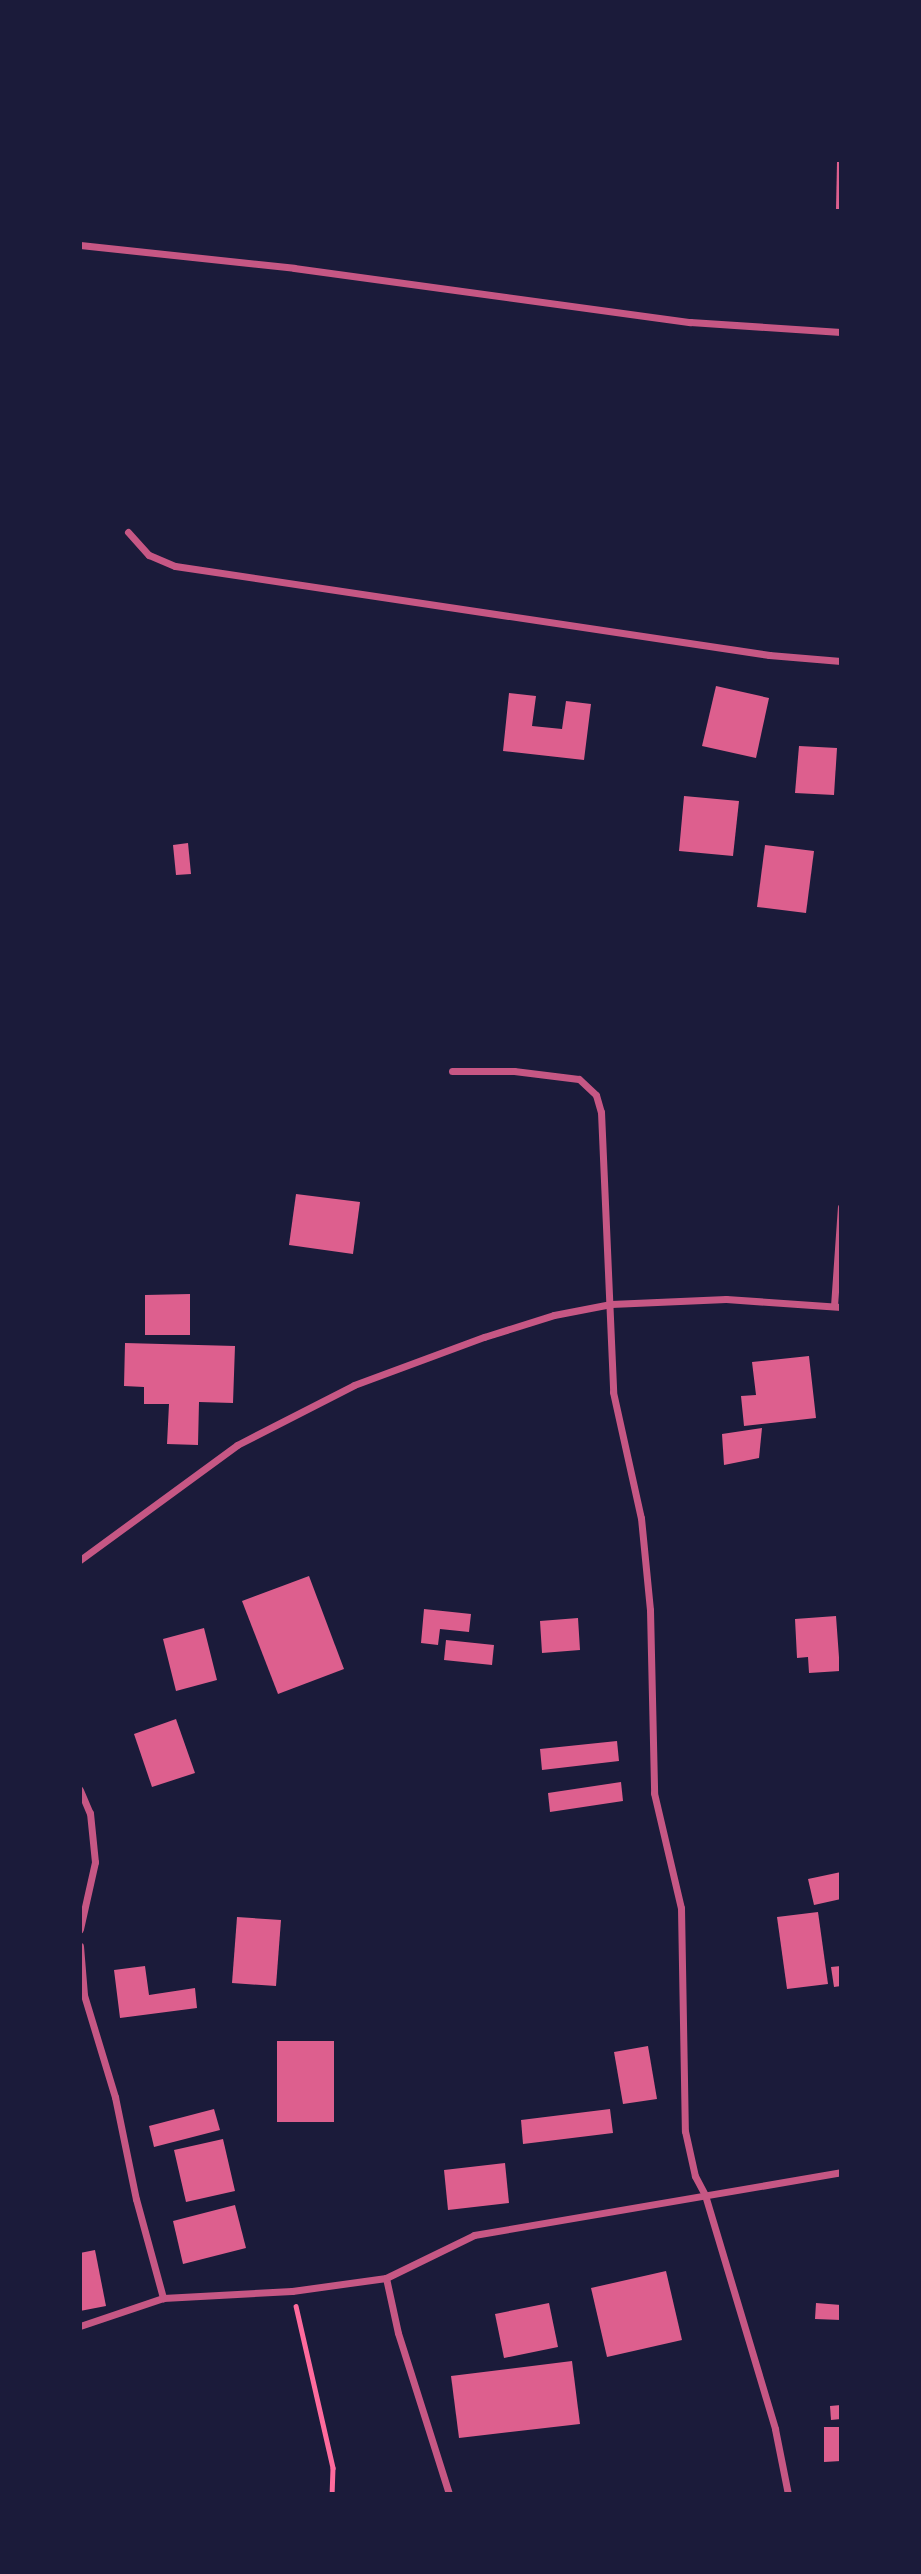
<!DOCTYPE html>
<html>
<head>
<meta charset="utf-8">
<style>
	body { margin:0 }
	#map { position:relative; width:921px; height:2574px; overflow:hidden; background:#1b1b3a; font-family:Rubik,sans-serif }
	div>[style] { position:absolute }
	.building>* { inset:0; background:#dd5f8e }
	.path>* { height:4.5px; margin:-2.25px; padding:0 2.25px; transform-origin:2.25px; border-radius:2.25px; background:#ff6b9d }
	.minor>* { height:7px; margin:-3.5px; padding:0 3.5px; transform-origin:3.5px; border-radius:3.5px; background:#c65784 }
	span { translate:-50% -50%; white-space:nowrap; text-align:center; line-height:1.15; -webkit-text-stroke:7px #1b1b3a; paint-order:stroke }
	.frame { position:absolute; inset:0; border:82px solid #1b1b3a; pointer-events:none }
</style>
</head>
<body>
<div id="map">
	<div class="building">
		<i style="clip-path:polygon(837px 162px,841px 162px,841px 209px,836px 209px)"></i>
		<i style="clip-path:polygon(716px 686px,769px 698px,756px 758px,702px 746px)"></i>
		<i style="clip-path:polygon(509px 693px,536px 696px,532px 726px,562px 729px,566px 701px,591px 704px,584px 760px,503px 751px)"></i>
		<i style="clip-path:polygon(799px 746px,837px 748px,834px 795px,795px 793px)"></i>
		<i style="clip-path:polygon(684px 796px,739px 801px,733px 856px,679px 851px)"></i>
		<i style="clip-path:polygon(188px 843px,191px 874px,176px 875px,173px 845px)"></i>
		<i style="clip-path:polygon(765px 845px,814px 851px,806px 913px,757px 907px)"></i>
		<i style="clip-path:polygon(296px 1194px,360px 1202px,353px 1254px,289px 1245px)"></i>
		<i style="clip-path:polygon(190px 1294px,190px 1335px,145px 1335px,145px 1295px)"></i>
		<i style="clip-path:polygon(125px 1343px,235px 1346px,233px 1403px,199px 1402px,198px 1445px,167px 1444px,169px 1404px,144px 1404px,144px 1387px,124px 1386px)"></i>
		<i style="clip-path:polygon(809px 1356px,816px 1418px,744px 1426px,741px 1396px,756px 1395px,752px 1362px)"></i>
		<i style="clip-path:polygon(762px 1428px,759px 1458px,724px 1465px,722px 1434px)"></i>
		<i style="clip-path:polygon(309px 1576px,344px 1669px,278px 1694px,242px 1601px)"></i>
		<i style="clip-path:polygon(424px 1609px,471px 1614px,469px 1632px,440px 1629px,438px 1645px,421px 1643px)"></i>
		<i style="clip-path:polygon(836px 1616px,840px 1671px,809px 1673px,808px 1657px,797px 1658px,795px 1619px)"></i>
		<i style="clip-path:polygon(578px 1618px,580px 1650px,542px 1653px,540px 1621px)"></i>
		<i style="clip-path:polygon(204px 1628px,217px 1680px,176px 1691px,163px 1639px)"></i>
		<i style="clip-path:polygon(446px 1640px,494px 1645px,492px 1665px,444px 1660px)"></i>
		<i style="clip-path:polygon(176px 1719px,195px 1773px,152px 1787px,134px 1734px)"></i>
		<i style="clip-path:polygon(617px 1741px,619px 1761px,542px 1770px,540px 1749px)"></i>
		<i style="clip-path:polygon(621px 1782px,623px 1801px,550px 1812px,548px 1793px)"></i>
		<i style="clip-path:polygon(841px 1872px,841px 1899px,814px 1905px,808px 1879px)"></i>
		<i style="clip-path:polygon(818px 1912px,828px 1984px,787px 1989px,777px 1917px)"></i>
		<i style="clip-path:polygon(237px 1917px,281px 1920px,276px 1986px,232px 1983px)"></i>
		<i style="clip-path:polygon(145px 1966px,149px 1995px,195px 1988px,197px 2008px,120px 2018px,114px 1970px)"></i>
		<i style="clip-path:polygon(841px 1966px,841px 1986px,834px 1987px,831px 1967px)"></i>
		<i style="clip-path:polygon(277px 2041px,334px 2041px,334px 2122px,277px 2122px)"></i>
		<i style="clip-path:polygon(648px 2046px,657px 2099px,623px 2104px,614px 2052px)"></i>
		<i style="clip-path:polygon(214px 2109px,220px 2130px,154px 2147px,149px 2126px)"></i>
		<i style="clip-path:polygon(610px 2109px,613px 2133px,523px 2144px,521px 2120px)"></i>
		<i style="clip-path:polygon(223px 2139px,235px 2191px,186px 2202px,174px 2150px)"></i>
		<i style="clip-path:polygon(505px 2163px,509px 2203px,448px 2210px,444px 2170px)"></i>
		<i style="clip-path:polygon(235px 2205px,246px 2248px,183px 2264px,173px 2221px)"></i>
		<i style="clip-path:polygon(95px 2250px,106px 2306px,80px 2311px,80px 2253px)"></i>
		<i style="clip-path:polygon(666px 2271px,682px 2340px,607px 2357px,591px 2288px)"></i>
		<i style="clip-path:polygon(549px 2303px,558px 2347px,504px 2358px,495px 2314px)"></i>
		<i style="clip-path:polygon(816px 2303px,841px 2305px,841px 2320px,815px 2319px)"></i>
		<i style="clip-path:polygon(572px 2361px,580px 2424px,459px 2438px,451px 2376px)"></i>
		<i style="clip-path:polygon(841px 2405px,841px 2419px,831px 2420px,830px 2406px)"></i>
		<i style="clip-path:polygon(824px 2427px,841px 2427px,841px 2461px,824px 2462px)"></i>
	</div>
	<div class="path">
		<i style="left:296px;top:2306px;width:166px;rotate:77.1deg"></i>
		<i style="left:333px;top:2468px;width:26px;rotate:92deg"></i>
	</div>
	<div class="minor">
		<i style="left:80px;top:245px;width:215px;rotate:6.1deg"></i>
		<i style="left:294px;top:268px;width:400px;rotate:7.8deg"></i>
		<i style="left:690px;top:322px;width:151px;rotate:3.8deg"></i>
		<i style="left:128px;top:532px;width:31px;rotate:48deg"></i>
		<i style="left:149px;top:555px;width:28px;rotate:23deg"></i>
		<i style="left:175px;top:566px;width:601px;rotate:8.52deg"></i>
		<i style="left:769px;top:655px;width:72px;rotate:4.8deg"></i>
		<i style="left:452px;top:1071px;width:62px"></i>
		<i style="left:514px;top:1071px;width:65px;rotate:7deg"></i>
		<i style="left:579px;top:1079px;width:23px;rotate:43deg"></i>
		<i style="left:596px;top:1095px;width:18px;rotate:74deg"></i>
		<i style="left:601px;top:1112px;width:280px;rotate:87.5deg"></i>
		<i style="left:613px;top:1392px;width:129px;rotate:77.5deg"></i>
		<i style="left:641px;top:1518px;width:92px;rotate:84.4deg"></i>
		<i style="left:650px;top:1610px;width:183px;rotate:88.7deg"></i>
		<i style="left:654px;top:1793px;width:118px;rotate:76.8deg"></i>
		<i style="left:681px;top:1908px;width:223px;rotate:89deg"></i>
		<i style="left:685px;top:2131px;width:46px;rotate:77.5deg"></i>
		<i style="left:695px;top:2176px;width:21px;rotate:62deg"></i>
		<i style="left:705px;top:2195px;width:244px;rotate:73.3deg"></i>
		<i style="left:775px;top:2429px;width:66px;rotate:78.7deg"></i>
		<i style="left:834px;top:1306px;width:99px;rotate:-86deg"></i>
		<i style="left:80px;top:1560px;width:195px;rotate:-36.2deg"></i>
		<i style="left:237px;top:1445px;width:131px;rotate:-27.1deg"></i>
		<i style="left:354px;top:1385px;width:139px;rotate:-20.3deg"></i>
		<i style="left:484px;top:1337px;width:73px;rotate:-17.4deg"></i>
		<i style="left:554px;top:1315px;width:58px;rotate:-10.9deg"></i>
		<i style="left:611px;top:1304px;width:115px;rotate:-2.5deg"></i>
		<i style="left:726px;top:1299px;width:115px;rotate:4deg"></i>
		<i style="left:80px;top:1790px;width:25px;rotate:67deg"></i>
		<i style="left:90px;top:1813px;width:49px;rotate:84.2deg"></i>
		<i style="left:95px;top:1862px;width:69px;rotate:102.6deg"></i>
		<i style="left:80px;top:1946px;width:49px;rotate:85.3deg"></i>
		<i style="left:84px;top:1995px;width:107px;rotate:73.1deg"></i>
		<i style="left:115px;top:2097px;width:104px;rotate:78.4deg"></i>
		<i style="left:136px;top:2199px;width:103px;rotate:74.7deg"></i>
		<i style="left:386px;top:2278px;width:98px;rotate:-26deg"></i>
		<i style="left:474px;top:2235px;width:372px;rotate:-9.7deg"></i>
		<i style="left:80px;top:2326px;width:88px;rotate:-18.6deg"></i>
		<i style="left:163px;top:2298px;width:129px;rotate:-3.1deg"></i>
		<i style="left:292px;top:2291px;width:95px;rotate:-7.9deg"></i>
		<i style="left:386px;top:2278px;width:56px;rotate:77.7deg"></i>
		<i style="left:398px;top:2333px;width:169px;rotate:72.4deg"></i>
	</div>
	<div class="frame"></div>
</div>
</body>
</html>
